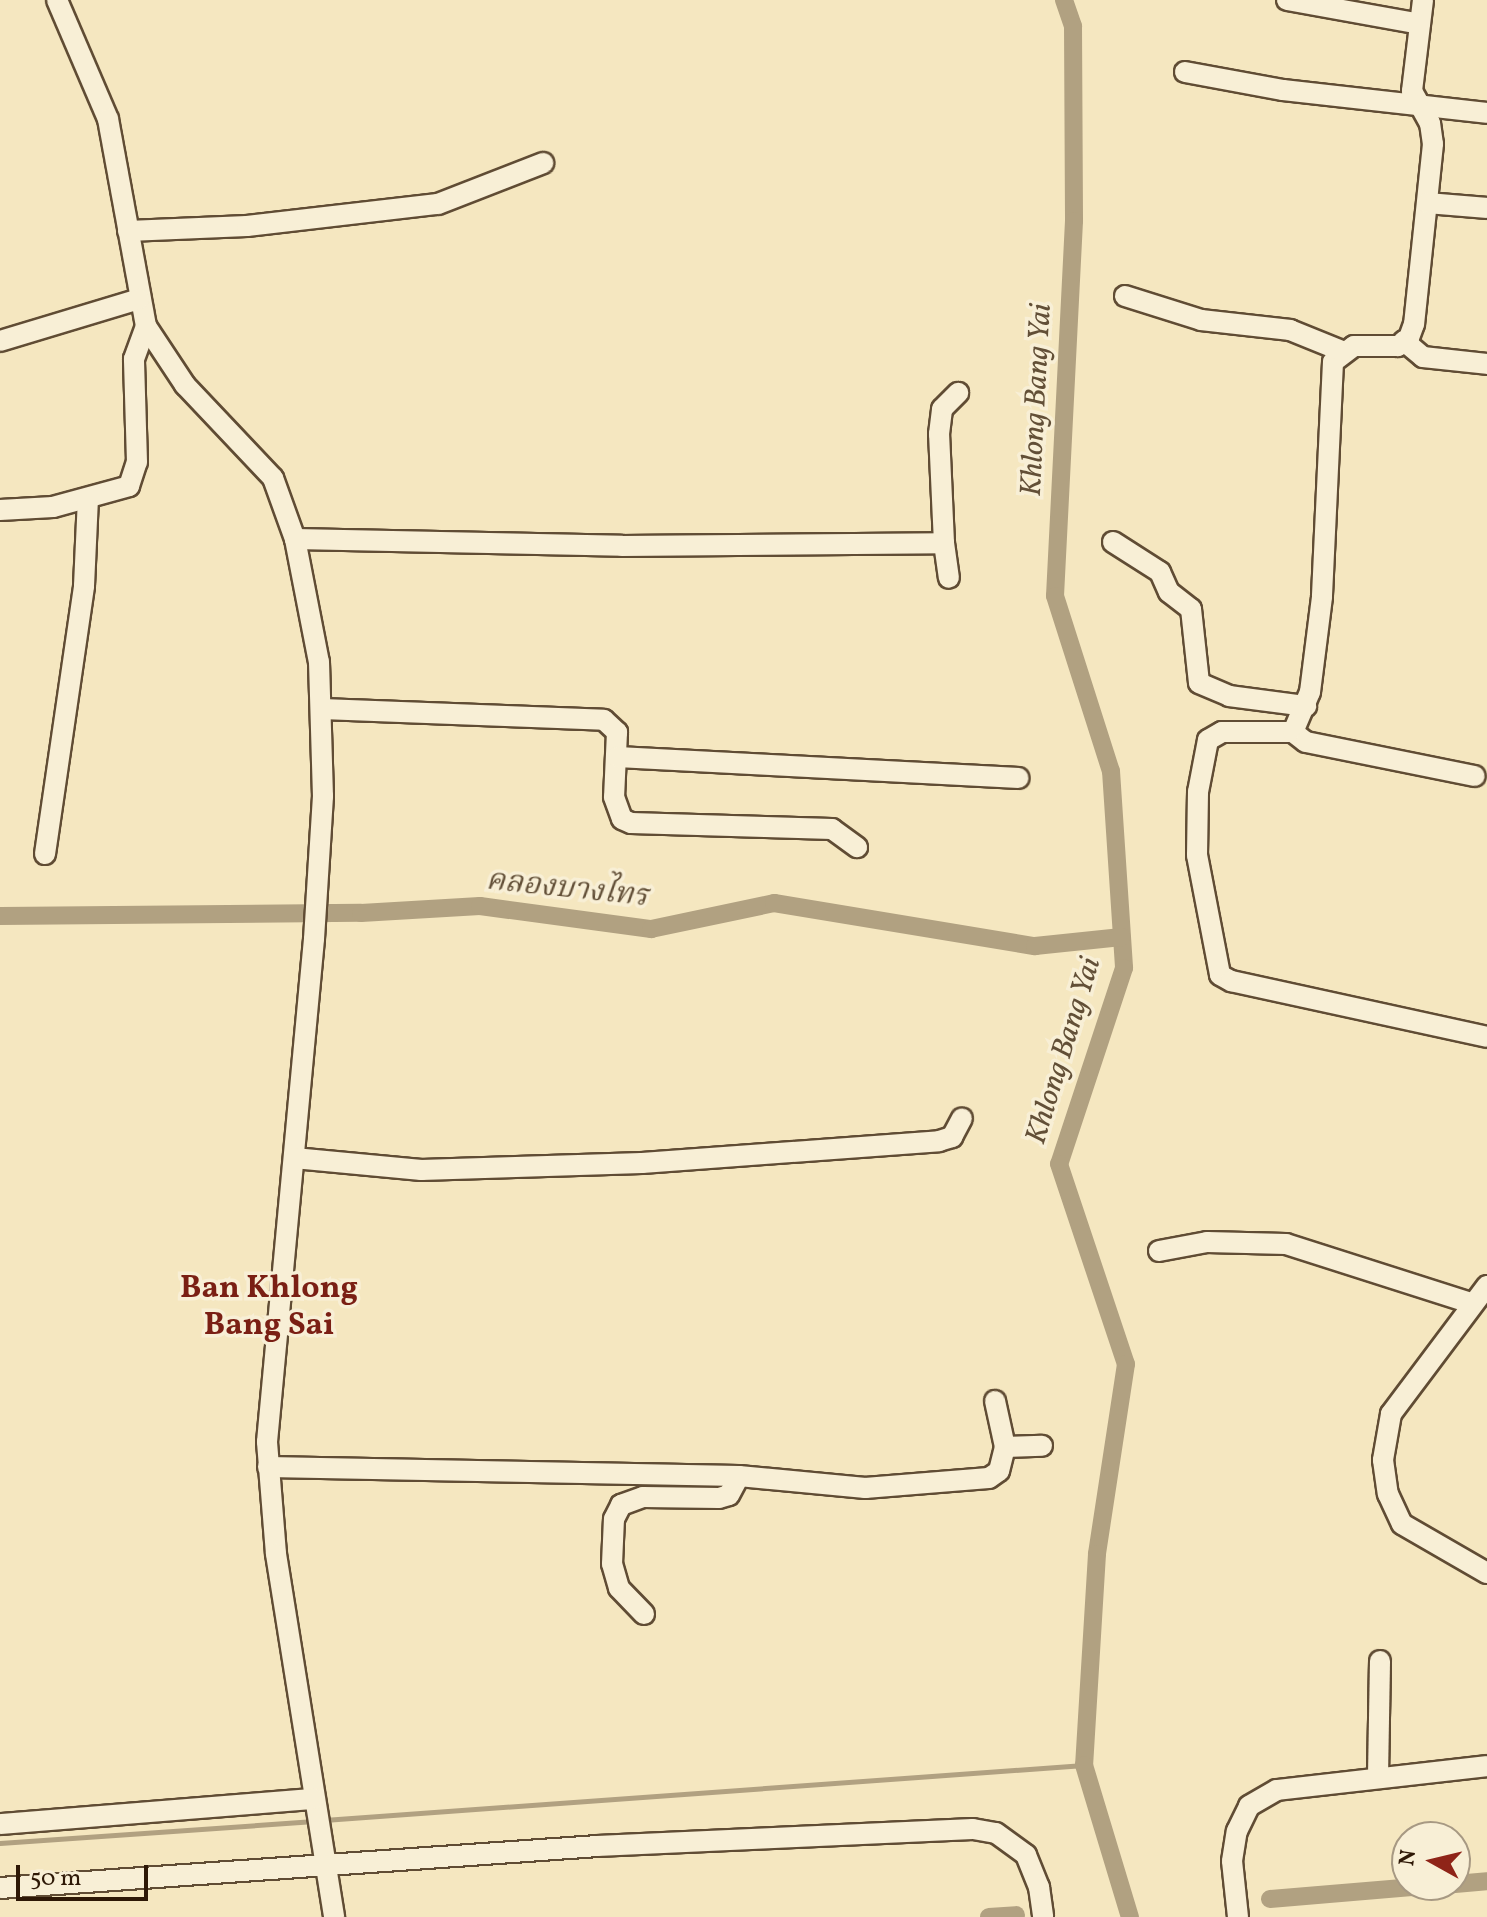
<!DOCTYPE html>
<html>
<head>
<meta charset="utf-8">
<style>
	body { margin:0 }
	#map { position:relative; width:1487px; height:1917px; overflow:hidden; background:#f5e7c0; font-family:Vollkorn,"Noto Serif Thai",serif }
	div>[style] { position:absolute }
	.stream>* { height:5px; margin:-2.5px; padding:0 2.5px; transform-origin:2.5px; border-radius:2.5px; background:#b1a181 }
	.canal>* { height:18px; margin:-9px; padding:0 9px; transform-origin:9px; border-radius:9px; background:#b1a181 }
	.roads { filter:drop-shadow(2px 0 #604c34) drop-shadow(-2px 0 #604c34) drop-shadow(0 2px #604c34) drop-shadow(0 -2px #604c34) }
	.minor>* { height:20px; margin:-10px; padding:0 10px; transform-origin:10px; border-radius:10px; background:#f8efd6 }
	span { translate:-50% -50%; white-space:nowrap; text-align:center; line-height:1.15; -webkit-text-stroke:7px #f8efd6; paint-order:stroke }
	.water-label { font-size:30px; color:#624f37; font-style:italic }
	.quarter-label { font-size:32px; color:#7a1f14; font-weight:700 }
	.north { position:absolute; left:1391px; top:1821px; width:80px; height:80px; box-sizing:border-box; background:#f8efd6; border:2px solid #a79983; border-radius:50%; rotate:278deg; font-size:22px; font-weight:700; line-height:32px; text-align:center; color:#2e1806 }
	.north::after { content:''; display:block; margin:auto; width:28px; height:36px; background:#8f2418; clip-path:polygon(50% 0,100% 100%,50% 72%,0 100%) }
	.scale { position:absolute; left:16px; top:1865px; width:132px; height:36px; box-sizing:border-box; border:4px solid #2e1806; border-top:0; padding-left:10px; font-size:24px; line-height:28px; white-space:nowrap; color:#2e1806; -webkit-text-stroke:6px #f8efd6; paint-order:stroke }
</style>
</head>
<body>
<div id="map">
	<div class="stream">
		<i style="left:324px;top:1820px;width:762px;rotate:-4.14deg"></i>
		<i style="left:0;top:1843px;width:315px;rotate:-4deg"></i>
	</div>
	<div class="canal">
		<i style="left:1064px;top:0;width:28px;rotate:71deg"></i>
		<i style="left:1073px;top:26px;width:195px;rotate:89.7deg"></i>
		<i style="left:1074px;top:221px;width:375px;rotate:92.9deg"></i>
		<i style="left:1055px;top:596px;width:184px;rotate:72.3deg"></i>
		<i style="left:1111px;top:771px;width:197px;rotate:86.2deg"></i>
		<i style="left:1124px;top:968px;width:206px;rotate:108.3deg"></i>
		<i style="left:1059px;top:1164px;width:211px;rotate:71.5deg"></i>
		<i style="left:1126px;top:1364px;width:192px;rotate:98.7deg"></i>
		<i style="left:1097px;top:1554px;width:211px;rotate:93.5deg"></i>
		<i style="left:1084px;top:1765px;width:159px;rotate:73.2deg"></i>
		<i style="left:0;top:916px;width:361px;rotate:-0.5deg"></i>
		<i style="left:361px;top:913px;width:119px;rotate:-3.4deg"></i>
		<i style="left:480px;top:906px;width:173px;rotate:7.7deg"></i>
		<i style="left:651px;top:929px;width:126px;rotate:-11.9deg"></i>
		<i style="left:774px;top:903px;width:265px;rotate:9.4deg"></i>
		<i style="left:1035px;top:946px;width:87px;rotate:-5.9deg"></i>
		<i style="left:1455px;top:1884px;width:32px;rotate:-5deg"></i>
		<i style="left:1270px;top:1899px;width:169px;rotate:-4.8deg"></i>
		<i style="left:989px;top:1917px;width:27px;rotate:-4deg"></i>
	</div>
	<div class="roads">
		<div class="minor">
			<i style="left:57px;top:0;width:129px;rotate:66.8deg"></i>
			<i style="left:108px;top:119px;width:210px;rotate:79.6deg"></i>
			<i style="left:146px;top:326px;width:71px;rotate:56.5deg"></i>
			<i style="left:185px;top:385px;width:128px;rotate:46.6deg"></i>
			<i style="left:273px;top:478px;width:65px;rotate:70.2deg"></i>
			<i style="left:295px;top:539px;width:125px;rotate:79deg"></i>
			<i style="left:319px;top:662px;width:134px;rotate:88.3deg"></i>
			<i style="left:323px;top:796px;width:143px;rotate:93.6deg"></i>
			<i style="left:314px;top:939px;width:505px;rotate:95.34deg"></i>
			<i style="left:267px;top:1442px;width:112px;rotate:85.4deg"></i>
			<i style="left:276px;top:1554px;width:368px;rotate:80.9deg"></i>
			<i style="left:1287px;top:0;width:135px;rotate:10.2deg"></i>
			<i style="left:1423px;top:0;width:92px;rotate:96.9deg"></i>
			<i style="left:1412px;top:91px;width:37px;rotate:61deg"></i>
			<i style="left:1430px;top:123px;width:21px;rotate:82deg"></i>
			<i style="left:1433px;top:144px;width:181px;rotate:96deg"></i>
			<i style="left:1414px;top:324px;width:15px;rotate:110deg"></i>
			<i style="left:1409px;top:338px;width:14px;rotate:144deg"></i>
			<i style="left:1398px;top:346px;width:44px;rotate:180deg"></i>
			<i style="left:1354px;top:346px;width:26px;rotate:143deg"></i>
			<i style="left:1333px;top:362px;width:235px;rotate:92.7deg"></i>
			<i style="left:1322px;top:597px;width:96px;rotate:97.2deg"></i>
			<i style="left:1310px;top:692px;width:43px;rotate:113deg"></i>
			<i style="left:1293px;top:732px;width:71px;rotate:180deg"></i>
			<i style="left:1222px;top:732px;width:16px;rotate:150deg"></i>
			<i style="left:1208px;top:740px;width:53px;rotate:100.9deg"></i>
			<i style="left:1198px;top:792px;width:63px;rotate:90.9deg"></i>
			<i style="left:1197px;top:855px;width:122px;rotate:79.1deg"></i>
			<i style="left:1220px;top:975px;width:13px;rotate:29deg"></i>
			<i style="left:1231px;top:981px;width:262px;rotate:12.3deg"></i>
			<i style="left:1185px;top:72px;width:100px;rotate:10.4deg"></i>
			<i style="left:1283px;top:90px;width:205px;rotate:6.4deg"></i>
			<i style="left:1428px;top:203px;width:59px;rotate:4.8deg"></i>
			<i style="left:128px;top:231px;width:119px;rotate:-2.4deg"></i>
			<i style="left:247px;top:226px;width:192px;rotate:-6.6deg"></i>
			<i style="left:438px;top:204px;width:113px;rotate:-21.3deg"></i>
			<i style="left:1125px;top:296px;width:80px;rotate:17.5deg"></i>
			<i style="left:1201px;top:320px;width:90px;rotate:6.4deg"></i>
			<i style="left:1290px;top:330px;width:56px;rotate:22deg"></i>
			<i style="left:0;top:341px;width:145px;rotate:-16.8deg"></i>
			<i style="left:1404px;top:341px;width:25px;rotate:40deg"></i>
			<i style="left:1423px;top:357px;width:64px;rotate:6.2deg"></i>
			<i style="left:0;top:510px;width:53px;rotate:-3.2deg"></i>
			<i style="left:53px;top:507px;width:79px;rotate:-15.4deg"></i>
			<i style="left:129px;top:486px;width:25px;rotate:-72deg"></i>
			<i style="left:137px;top:462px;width:103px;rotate:-91.7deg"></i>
			<i style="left:134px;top:359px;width:35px;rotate:-70deg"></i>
			<i style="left:295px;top:539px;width:327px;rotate:1.2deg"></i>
			<i style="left:622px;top:546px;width:322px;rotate:-0.5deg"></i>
			<i style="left:944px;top:543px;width:35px;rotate:82deg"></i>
			<i style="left:1113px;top:542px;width:56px;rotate:32.6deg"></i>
			<i style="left:1160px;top:572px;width:22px;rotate:66deg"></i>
			<i style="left:1169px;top:592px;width:28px;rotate:38deg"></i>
			<i style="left:1191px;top:609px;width:74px;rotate:83.8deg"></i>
			<i style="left:1199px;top:683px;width:33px;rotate:23deg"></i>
			<i style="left:1229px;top:696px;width:78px;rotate:7.4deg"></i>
			<i style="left:944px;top:543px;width:109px;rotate:-92.6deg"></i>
			<i style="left:939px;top:434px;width:25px;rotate:-83deg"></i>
			<i style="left:942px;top:409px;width:23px;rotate:-45deg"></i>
			<i style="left:322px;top:709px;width:282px;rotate:2.2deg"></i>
			<i style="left:604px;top:720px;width:18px;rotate:43deg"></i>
			<i style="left:617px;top:732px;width:65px;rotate:92.6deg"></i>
			<i style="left:614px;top:797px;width:23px;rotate:70deg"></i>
			<i style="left:622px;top:819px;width:10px;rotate:24deg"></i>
			<i style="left:631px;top:823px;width:201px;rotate:1.7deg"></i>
			<i style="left:832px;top:829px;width:31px;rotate:36deg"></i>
			<i style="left:1293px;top:732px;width:16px;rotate:38deg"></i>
			<i style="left:1306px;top:742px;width:172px;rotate:11.4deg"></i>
			<i style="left:618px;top:757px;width:401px;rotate:3deg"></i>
			<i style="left:45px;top:854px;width:271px;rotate:-81.7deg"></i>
			<i style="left:84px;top:586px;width:88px;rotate:-87.4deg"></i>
			<i style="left:294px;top:1158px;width:128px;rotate:5.4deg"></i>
			<i style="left:421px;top:1170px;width:221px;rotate:-1.8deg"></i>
			<i style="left:642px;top:1163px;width:298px;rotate:-4.2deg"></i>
			<i style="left:939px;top:1141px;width:14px;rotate:-17deg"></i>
			<i style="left:952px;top:1137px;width:21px;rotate:-62deg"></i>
			<i style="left:1159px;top:1251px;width:49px;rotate:-10.6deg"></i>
			<i style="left:1207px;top:1242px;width:79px;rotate:1.5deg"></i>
			<i style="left:1286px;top:1244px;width:194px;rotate:17.7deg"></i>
			<i style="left:1487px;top:1286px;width:160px;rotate:126.9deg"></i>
			<i style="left:1391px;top:1414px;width:47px;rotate:99.9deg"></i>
			<i style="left:1383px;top:1460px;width:34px;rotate:82deg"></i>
			<i style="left:1388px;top:1494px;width:33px;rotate:65deg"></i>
			<i style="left:1402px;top:1524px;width:98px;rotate:30deg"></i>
			<i style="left:995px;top:1401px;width:47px;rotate:77.7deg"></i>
			<i style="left:268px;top:1467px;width:471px;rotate:1.1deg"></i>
			<i style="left:739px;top:1476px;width:127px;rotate:5.4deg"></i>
			<i style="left:865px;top:1488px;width:124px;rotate:-4.6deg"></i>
			<i style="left:989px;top:1478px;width:12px;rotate:-35deg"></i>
			<i style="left:999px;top:1471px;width:25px;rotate:-76deg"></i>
			<i style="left:1005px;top:1447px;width:37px;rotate:-2deg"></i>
			<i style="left:644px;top:1614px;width:36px;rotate:-134deg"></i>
			<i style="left:619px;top:1588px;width:25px;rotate:-106deg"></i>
			<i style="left:612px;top:1564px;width:45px;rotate:-87.5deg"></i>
			<i style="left:614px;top:1519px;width:16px;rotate:-63deg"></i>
			<i style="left:621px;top:1505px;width:23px;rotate:-20deg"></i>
			<i style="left:643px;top:1497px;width:76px;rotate:0.8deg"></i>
			<i style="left:719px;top:1498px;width:10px;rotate:-17deg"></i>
			<i style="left:729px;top:1495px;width:21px;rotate:-62deg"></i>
			<i style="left:1378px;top:1776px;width:115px;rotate:-89deg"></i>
			<i style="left:0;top:1824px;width:315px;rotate:-4.6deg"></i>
			<i style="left:0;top:1888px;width:598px;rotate:-4.02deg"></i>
			<i style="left:597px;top:1846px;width:376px;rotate:-2.6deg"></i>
			<i style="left:973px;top:1829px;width:23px;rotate:10deg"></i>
			<i style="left:996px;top:1833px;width:37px;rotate:36deg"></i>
			<i style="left:1026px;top:1855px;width:35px;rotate:68deg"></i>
			<i style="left:1039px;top:1887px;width:30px;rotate:82deg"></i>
			<i style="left:1238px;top:1917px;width:56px;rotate:-96.1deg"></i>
			<i style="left:1232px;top:1861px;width:30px;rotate:-81deg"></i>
			<i style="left:1237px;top:1831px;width:28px;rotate:-64deg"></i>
			<i style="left:1249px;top:1806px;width:32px;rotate:-30deg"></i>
			<i style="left:1277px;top:1790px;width:211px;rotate:-6.5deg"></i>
		</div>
	</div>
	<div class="water-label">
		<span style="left:1037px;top:400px;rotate:-87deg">Khlong Bang Yai</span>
		<span style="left:567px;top:889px;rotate:6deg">คลองบางไทร</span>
		<span style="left:1064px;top:1051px;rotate:-73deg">Khlong Bang Yai</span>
	</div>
	<div class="quarter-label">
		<span style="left:269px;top:1308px">Ban Khlong<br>Bang Sai</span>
	</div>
	<div class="north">N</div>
	<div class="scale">50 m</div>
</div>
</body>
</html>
